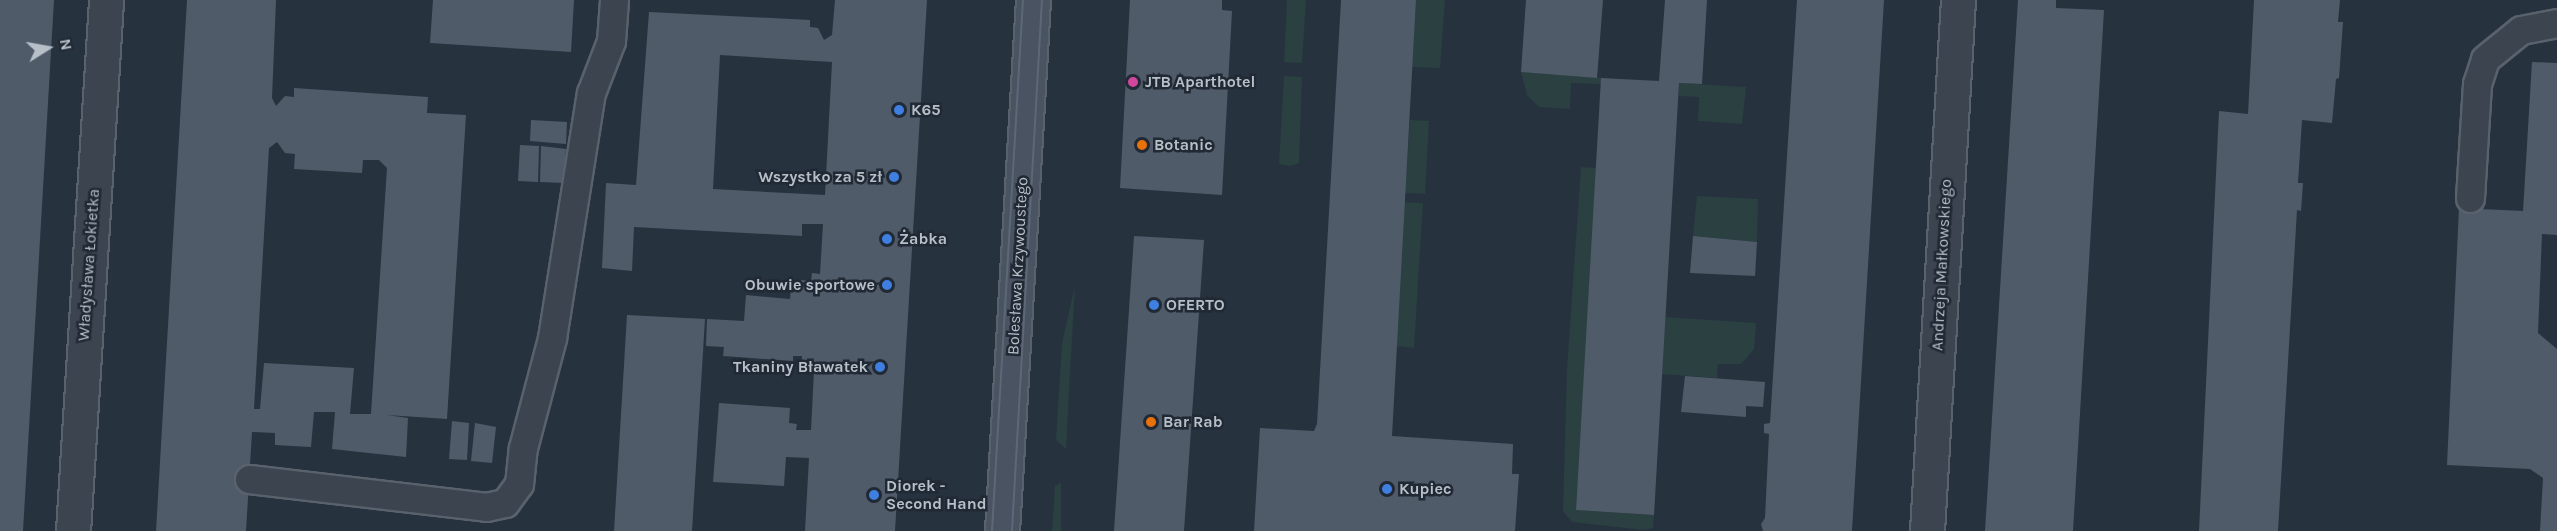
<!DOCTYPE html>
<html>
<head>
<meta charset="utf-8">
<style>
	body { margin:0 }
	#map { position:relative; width:2557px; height:531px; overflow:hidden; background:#27323f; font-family:Karla,sans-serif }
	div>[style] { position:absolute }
	.green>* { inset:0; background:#2a4041 }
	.building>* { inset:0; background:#505b6a }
	.roads { filter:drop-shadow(2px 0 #59626c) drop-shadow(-2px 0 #59626c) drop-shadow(0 2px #59626c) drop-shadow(0 -2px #59626c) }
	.lane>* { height:27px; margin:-13.5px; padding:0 13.5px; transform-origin:13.5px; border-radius:13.5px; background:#3b444f }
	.street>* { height:33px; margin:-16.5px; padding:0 16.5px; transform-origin:16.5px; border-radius:16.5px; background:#3b444f }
	.secondary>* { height:33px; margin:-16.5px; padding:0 16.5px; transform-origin:16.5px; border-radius:16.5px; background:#495362 }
	.tram>* { height:1.5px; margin:-0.75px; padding:0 0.75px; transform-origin:0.75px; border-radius:0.75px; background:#5d6876 }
	.dots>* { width:16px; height:16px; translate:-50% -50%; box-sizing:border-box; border:3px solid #202934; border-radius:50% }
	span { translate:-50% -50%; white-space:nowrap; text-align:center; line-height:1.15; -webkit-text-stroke:5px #202934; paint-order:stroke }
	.poi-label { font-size:16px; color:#b7bfc9; font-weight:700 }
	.left { translate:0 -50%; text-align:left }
	.right { translate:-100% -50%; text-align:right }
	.street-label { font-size:16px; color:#b7bfc9 }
	.north { position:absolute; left:18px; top:18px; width:60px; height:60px; -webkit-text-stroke:4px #202934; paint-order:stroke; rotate:79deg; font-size:16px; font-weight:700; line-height:24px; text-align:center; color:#b7bfc9 }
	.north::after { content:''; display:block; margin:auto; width:21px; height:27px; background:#b7bfc9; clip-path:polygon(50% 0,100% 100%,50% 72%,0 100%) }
</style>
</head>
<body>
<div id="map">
	<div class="green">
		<i style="clip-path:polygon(1287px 0,1306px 0,1302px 63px,1284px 62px)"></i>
		<i style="clip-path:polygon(1416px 0,1445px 0,1440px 68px,1412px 67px)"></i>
		<i style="clip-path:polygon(1521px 72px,1601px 78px,1601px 84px,1571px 83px,1570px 109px,1539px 107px,1527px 95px)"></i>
		<i style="clip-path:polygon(1284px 76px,1302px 77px,1299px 163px,1290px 166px,1279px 164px)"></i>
		<i style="clip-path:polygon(1679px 83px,1746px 87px,1742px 124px,1698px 121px,1699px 97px,1679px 96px)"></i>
		<i style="clip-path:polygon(1410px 120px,1429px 121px,1425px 194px,1405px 193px)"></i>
		<i style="clip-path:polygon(1581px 167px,1597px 168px,1576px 510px,1654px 515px,1653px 528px,1644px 530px,1572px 522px,1563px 511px,1567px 368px)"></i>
		<i style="clip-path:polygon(1697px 196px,1758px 199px,1757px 242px,1693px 236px)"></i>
		<i style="clip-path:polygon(1404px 202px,1423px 203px,1414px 348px,1396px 346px)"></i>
		<i style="clip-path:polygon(1075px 286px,1070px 373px,1066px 449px,1056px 440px,1062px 343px)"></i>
		<i style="clip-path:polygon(1665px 317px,1756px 323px,1754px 349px,1741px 364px,1718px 364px,1717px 378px,1662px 374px)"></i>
		<i style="clip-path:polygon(1061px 483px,1061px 531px,1052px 531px,1055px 486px)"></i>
	</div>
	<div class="building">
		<i style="clip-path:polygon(0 0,54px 0,23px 531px,0 531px)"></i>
		<i style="clip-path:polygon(evenodd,187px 0,276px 0,272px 98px,276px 106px,285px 96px,294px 97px,294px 88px,428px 97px,427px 113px,466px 115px,447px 419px,387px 415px,408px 418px,406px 457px,332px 449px,335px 412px,314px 412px,311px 447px,275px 445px,275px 433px,252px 432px,246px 531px,156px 531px,187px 0,277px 142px,285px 153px,295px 154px,294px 169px,362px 173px,363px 160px,379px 160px,387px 168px,371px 414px,350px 414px,354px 368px,264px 363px,260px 409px,254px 409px,269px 148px,277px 142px)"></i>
		<i style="clip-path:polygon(433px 0,574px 0,571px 52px,430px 43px)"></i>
		<i style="clip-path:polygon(evenodd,835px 0,927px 0,895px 531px,805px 531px,809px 458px,786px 457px,784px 486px,713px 482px,719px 403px,790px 408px,789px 423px,797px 424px,796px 430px,811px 430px,814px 371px,801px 371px,802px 356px,793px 356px,793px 361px,723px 356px,724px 347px,706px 346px,707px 319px,744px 321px,746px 295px,790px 299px,791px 288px,801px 288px,801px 280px,811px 281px,812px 273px,820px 274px,823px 224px,802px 224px,802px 236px,634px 227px,632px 271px,602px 268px,606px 183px,636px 185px,649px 12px,810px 20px,810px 27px,818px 28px,824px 40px,832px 35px,835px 0,720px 55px,832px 62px,825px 195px,713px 189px,720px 55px)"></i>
		<i style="clip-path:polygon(1130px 0,1222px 0,1222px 10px,1232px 11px,1222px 195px,1120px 188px)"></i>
		<i style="clip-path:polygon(1341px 0,1416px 0,1392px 436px,1513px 444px,1512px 474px,1519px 474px,1515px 531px,1254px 531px,1260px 428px,1314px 431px,1317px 424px)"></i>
		<i style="clip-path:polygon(1526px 0,1603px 0,1597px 78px,1521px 72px)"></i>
		<i style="clip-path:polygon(1665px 0,1707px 0,1702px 84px,1679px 83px,1654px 515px,1576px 510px,1601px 78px,1659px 81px)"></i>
		<i style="clip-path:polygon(1797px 0,1884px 0,1852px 531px,1763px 531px,1761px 524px,1765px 518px,1769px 434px,1764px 433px,1764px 424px,1770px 423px)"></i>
		<i style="clip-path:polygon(2018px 0,2056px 0,2056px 8px,2104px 10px,2073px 531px,1985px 531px)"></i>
		<i style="clip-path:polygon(2254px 0,2340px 0,2338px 22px,2343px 22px,2339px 78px,2336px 79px,2332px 123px,2302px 120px,2298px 183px,2303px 183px,2301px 211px,2297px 210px,2278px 531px,2199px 531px,2219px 111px,2248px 114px)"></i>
		<i style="clip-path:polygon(2532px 62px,2557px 63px,2557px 235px,2542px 234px,2538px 333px,2557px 349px,2557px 531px,2540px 531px,2543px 478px,2530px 469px,2447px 465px,2459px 208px,2523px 211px)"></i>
		<i style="clip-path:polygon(531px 120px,567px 122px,566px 144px,530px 141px)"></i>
		<i style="clip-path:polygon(520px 145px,539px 146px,538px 182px,518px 181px)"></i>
		<i style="clip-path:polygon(541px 146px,566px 149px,564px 183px,540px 182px)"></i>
		<i style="clip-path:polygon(1134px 236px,1204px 240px,1184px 531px,1114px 531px)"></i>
		<i style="clip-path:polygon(1693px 236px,1757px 242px,1755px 276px,1690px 273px)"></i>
		<i style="clip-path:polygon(627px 315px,705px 319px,692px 531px,614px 531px)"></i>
		<i style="clip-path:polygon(1685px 376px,1765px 382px,1763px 407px,1746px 406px,1746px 417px,1681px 412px)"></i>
		<i style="clip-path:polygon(452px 421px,469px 423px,467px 460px,449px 459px)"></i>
		<i style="clip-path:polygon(475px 423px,496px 427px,492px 463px,471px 461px)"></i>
	</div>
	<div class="roads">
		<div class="lane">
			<i style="left:2470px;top:198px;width:114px;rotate:-86.5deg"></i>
			<i style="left:2477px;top:84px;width:26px;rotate:-72deg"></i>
			<i style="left:2485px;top:59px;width:46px;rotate:-38.9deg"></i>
			<i style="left:2521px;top:30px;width:37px;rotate:-11deg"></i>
			<i style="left:249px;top:479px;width:239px;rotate:6.7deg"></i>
			<i style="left:486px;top:507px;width:19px;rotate:-12deg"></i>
			<i style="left:505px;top:503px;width:24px;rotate:-54deg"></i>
			<i style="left:519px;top:484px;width:36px;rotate:-84deg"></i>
			<i style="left:523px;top:448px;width:114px;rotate:-75.2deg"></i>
			<i style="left:552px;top:338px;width:248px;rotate:-81deg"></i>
			<i style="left:591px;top:93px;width:56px;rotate:-69deg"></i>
			<i style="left:611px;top:41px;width:41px;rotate:-85.8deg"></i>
		</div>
		<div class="street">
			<i style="left:73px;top:531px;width:532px;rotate:-86.44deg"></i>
			<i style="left:1927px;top:531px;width:532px;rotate:-86.66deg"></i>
		</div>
		<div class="secondary">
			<i style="left:1002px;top:531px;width:532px;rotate:-86.66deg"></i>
		</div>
	</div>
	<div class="tram">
		<i style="left:992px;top:531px;width:532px;rotate:-86.66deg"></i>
		<i style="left:1012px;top:531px;width:532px;rotate:-86.77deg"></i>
	</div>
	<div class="dots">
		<i style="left:1133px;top:82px;background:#d1479c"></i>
		<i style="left:899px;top:110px;background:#3f7fe0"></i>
		<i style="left:1142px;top:145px;background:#e8710a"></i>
		<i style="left:894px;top:177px;background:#3f7fe0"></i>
		<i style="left:887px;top:239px;background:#3f7fe0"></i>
		<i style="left:887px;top:285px;background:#3f7fe0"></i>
		<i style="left:1154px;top:305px;background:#3f7fe0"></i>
		<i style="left:880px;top:367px;background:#3f7fe0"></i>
		<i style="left:1151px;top:422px;background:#e8710a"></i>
		<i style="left:1387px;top:489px;background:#3f7fe0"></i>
		<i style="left:874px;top:495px;background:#3f7fe0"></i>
	</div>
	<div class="poi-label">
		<span class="left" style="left:1145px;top:82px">JTB Aparthotel</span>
		<span class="left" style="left:911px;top:110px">K65</span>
		<span class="left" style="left:1154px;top:145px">Botanic</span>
		<span class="right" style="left:882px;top:177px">Wszystko za 5 zł</span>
		<span class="left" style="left:899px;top:239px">Żabka</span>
		<span class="right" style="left:875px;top:285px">Obuwie sportowe</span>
		<span class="left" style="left:1166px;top:305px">OFERTO</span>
		<span class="right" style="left:868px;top:367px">Tkaniny Bławatek</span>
		<span class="left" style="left:1163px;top:422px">Bar Rab</span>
		<span class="left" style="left:886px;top:495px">Diorek -<br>Second Hand</span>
		<span class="left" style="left:1399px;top:489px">Kupiec</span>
	</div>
	<div class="street-label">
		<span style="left:89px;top:265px;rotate:-86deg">Władysława Łokietka</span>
		<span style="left:1942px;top:265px;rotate:-87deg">Andrzeja Małkowskiego</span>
		<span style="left:1018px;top:266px;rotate:-87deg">Bolesława Krzywoustego</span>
	</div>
	<div class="north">N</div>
</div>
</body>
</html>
